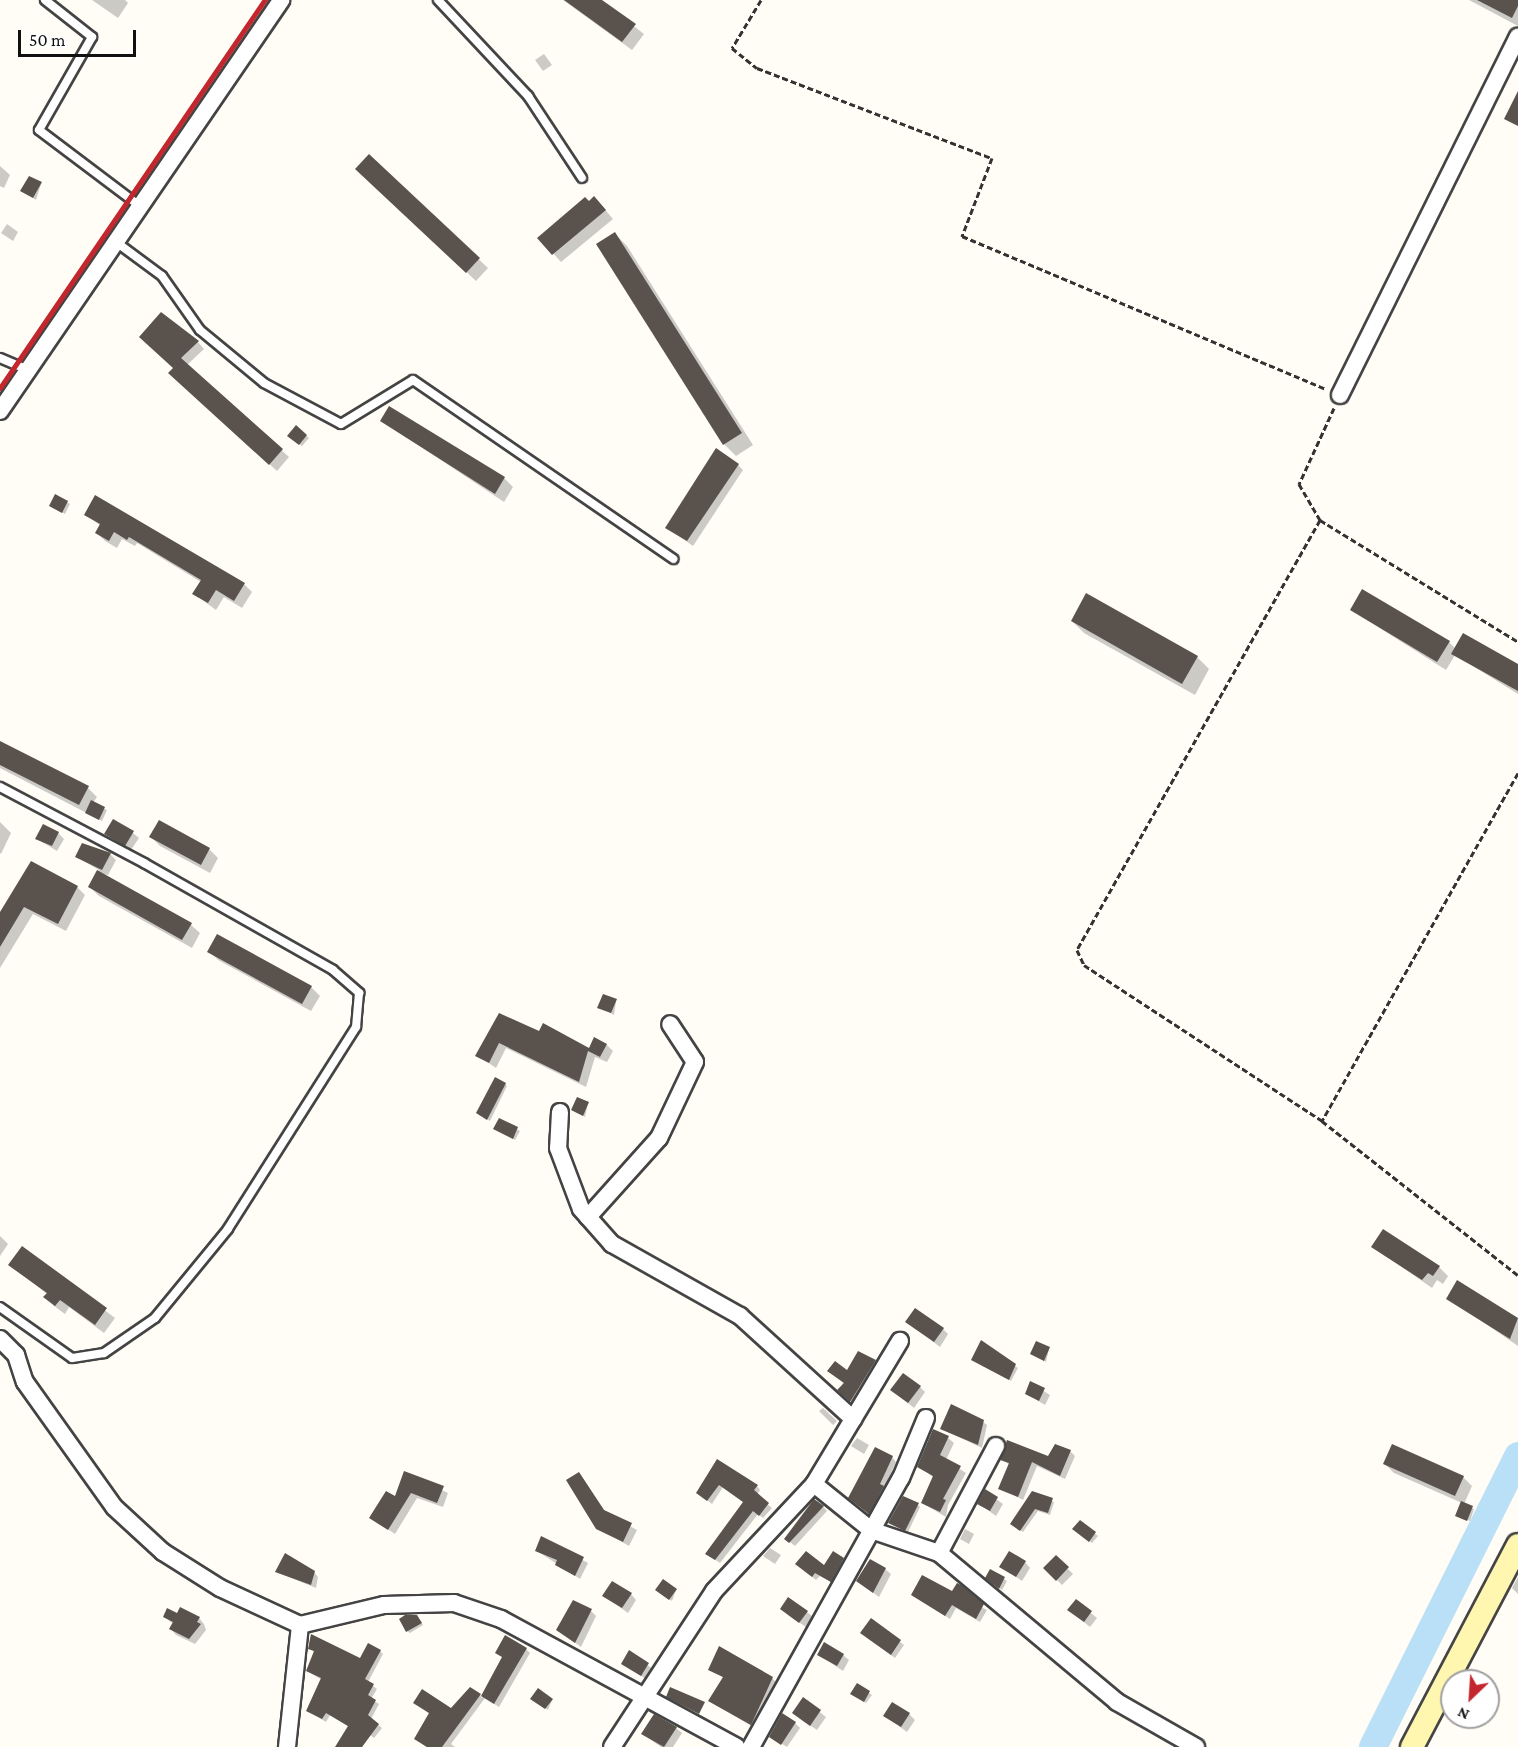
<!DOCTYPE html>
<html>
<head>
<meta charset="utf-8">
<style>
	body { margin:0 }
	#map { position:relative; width:1518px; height:1747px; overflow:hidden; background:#fffdf5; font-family:"Crimson Pro",serif }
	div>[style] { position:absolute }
	.shadow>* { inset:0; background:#0003 }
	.river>* { height:28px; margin:-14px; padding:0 14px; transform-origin:14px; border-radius:14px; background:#b9e0f7 }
	.building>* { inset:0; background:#5a524d }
	.path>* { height:3px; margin-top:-1.5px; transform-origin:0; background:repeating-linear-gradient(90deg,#333 0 6px,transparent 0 9px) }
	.roads { filter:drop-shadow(2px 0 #444) drop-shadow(-2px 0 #444) drop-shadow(0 2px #444) drop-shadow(0 -2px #444) }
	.lane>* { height:8px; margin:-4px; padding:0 4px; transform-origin:4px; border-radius:4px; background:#fff }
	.street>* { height:16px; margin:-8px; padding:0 8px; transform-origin:8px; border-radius:8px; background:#fff }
	.secondary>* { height:22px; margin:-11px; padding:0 11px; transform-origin:11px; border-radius:11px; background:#fff6b0 }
	.rail>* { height:4.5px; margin:-2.25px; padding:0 2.25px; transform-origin:2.25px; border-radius:2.25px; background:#c4262e }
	span { translate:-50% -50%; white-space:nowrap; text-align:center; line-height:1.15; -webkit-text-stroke:6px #fff; paint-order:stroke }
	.north { position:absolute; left:1440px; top:1669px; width:60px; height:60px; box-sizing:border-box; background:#fff; border:2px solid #a0a0a0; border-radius:50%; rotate:205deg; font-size:16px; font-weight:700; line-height:24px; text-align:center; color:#111 }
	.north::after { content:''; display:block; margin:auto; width:21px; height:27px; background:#c4262e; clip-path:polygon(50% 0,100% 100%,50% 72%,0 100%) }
	.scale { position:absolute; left:18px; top:30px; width:118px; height:27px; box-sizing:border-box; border:3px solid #111; border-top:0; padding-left:8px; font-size:18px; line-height:21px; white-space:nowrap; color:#111; -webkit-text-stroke:4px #fff; paint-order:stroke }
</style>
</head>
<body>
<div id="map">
	<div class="shadow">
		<i style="clip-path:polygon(92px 0,125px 0,128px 3px,118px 18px)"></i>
		<i style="clip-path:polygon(563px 0,600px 0,644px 34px,632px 50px)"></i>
		<i style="clip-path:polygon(1469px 0,1518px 0,1518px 26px)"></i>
		<i style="clip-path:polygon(544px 54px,552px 65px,543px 71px,535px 60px)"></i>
		<i style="clip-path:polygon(369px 156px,488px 268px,476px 281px,366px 178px)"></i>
		<i style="clip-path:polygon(0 166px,10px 175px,4px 188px,0 186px)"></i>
		<i style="clip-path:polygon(41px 184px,36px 200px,25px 193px)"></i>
		<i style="clip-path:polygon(589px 203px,602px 206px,613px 219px,561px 262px,539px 238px)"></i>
		<i style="clip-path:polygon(7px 224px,18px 232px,13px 241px,1px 233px)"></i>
		<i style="clip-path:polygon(615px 234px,627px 246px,753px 445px,736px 456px,724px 444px)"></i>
		<i style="clip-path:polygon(198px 342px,204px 349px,187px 365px,289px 457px,277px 471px,177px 380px,175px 369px,148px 344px)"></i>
		<i style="clip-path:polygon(382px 421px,504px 478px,513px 487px,504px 502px)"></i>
		<i style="clip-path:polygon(296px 427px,309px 438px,302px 446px,291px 438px)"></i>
		<i style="clip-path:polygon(738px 465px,743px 470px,693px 546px,667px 528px)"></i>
		<i style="clip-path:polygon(56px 496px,70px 504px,65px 514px,51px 506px)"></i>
		<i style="clip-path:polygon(85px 514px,244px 584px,252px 592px,242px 608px,224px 597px,216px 610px,194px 594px,201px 582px,137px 543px,135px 546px,122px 539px,117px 548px,105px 541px,97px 533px,101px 526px)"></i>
		<i style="clip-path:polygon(1351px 610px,1449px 642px,1456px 649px,1518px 666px,1518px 694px,1455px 655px,1446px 670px)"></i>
		<i style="clip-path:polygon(1072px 621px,1197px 657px,1209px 669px,1195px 695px,1084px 633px)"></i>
		<i style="clip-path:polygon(0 743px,88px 788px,97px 797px,93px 803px,107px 810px,102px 821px,0 768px)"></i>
		<i style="clip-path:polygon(0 822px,11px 833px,1px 854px,0 853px)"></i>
		<i style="clip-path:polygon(159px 822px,210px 850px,218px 858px,210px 873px,160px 846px,151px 837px)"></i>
		<i style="clip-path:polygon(58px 833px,64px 839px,57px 851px,37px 839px)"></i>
		<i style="clip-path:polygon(133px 833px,139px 838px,131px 850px,106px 834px)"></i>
		<i style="clip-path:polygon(110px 854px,116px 860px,108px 875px,100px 873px,191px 925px,200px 933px,192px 948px,99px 896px,90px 887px,99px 870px,77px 857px)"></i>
		<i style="clip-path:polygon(77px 887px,85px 895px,66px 931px,33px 914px,0 968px,0 915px)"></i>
		<i style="clip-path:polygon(209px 951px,311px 987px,320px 996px,311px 1011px,218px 960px)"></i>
		<i style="clip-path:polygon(616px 1001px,614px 1015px,599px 1007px)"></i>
		<i style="clip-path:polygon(499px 1015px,589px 1051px,607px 1045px,613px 1051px,607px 1062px,595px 1057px,586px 1087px,506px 1048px,496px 1068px,477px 1055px)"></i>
		<i style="clip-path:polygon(505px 1084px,507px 1086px,490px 1121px,481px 1115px)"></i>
		<i style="clip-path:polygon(588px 1103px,585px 1117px,573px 1110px)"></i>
		<i style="clip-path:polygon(500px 1120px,520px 1131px,515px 1140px,498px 1131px)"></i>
		<i style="clip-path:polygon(0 1236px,8px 1244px,0 1256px)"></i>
		<i style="clip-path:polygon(1373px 1247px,1439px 1267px,1448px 1276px,1443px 1284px,1437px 1280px,1432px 1288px)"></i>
		<i style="clip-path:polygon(22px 1248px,115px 1318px,104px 1333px,69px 1307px,65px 1314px,54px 1306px,45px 1297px,47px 1294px,10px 1265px)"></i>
		<i style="clip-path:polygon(1458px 1282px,1518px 1319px,1518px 1346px,1448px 1298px)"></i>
		<i style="clip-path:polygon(907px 1322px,943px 1329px,948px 1334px,940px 1347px)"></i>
		<i style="clip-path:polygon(1049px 1349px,1046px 1362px,1032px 1354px)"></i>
		<i style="clip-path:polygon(859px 1353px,879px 1365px,854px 1404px,839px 1390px)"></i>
		<i style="clip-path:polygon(972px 1360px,1015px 1366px,1018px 1368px,1011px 1381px)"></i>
		<i style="clip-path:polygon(1031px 1383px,1050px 1395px,1045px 1405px,1027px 1394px)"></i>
		<i style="clip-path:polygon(920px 1387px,925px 1392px,914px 1408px,892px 1390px)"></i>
		<i style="clip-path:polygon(823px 1408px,837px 1421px,833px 1425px,819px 1411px)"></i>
		<i style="clip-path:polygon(983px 1422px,987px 1425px,982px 1448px,942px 1429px)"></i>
		<i style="clip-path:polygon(857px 1438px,869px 1445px,864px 1454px,851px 1446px)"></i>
		<i style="clip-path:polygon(948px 1438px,954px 1443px,946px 1460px,966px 1473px,948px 1505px,946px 1517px,922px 1503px,934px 1478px,919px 1466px)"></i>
		<i style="clip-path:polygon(1070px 1451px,1075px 1456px,1065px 1479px,1037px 1466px,1023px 1500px,1000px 1488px,1010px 1465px,1002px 1460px,1052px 1458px)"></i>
		<i style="clip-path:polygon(892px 1457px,896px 1462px,884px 1488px,888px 1492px,872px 1517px,855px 1502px)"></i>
		<i style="clip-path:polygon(718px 1461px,757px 1486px,760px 1490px,757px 1495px,772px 1508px,763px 1518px,758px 1514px,720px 1563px,711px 1557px,745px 1502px,723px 1487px,712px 1504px,702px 1496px)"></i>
		<i style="clip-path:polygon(1385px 1464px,1463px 1477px,1472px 1486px,1464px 1504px,1474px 1509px,1470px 1521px,1457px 1516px,1462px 1503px,1394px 1473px)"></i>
		<i style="clip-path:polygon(405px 1473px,448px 1493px,443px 1507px,417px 1498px,395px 1534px,371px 1518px,396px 1498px)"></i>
		<i style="clip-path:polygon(579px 1473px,606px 1513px,637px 1530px,629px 1546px,598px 1528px)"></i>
		<i style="clip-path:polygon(985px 1491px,1003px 1504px,996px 1516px,979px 1504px)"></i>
		<i style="clip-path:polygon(1032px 1493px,1054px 1502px,1050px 1515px,1038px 1511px,1023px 1532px,1014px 1526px)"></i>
		<i style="clip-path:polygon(918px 1505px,920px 1507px,908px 1532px,890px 1523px)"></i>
		<i style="clip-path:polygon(823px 1507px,827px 1511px,795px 1546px,786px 1539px)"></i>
		<i style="clip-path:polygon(1080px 1522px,1098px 1536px,1092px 1543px,1077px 1531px)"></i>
		<i style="clip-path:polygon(965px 1529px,974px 1534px,969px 1544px,960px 1539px)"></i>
		<i style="clip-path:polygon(542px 1538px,588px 1563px,580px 1579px,537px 1551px)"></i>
		<i style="clip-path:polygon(770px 1548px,781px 1555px,775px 1564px,763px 1556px)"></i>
		<i style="clip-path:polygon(833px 1553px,847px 1564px,836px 1585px,820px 1576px,816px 1580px,801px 1568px,824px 1567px)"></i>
		<i style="clip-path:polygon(1056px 1557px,1073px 1574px,1062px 1585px,1045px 1568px)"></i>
		<i style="clip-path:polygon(1025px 1562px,1030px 1568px,1022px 1581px,1001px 1566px)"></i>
		<i style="clip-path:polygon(885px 1569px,891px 1574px,879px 1597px,857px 1581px)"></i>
		<i style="clip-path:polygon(990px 1571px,1007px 1581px,1002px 1590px,989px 1580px)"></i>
		<i style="clip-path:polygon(277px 1572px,314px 1572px,318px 1577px,316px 1588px)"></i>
		<i style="clip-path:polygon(1518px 1577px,1518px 1594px,1512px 1588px)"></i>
		<i style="clip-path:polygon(676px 1590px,672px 1601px,659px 1592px)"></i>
		<i style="clip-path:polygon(953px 1593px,987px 1610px,980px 1622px,956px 1608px,950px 1619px,913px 1595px)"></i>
		<i style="clip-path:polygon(631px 1594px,636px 1600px,628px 1613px,604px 1596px)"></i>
		<i style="clip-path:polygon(1076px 1601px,1097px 1618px,1090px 1627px,1069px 1610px)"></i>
		<i style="clip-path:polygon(591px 1611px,596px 1616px,581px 1647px,558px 1630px)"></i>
		<i style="clip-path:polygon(807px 1612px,813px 1617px,806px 1627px,787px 1614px)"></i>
		<i style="clip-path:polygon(178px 1615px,199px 1618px,204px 1624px,206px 1630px,195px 1644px,176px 1635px,171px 1629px,173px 1624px,165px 1617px)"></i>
		<i style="clip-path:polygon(419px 1619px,423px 1625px,410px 1633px,407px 1631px)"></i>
		<i style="clip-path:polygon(871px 1620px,904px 1645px,895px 1658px,866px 1637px)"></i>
		<i style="clip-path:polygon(310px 1648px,361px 1660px,380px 1651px,383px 1654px,368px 1682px,377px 1689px,371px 1699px,379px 1704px,371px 1719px,382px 1728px,374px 1738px,370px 1735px,362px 1747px,337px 1747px,349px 1727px,330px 1715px,326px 1722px,308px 1711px,322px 1680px,307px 1671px,315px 1653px)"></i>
		<i style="clip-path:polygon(526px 1649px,530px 1653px,499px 1707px,485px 1698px,451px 1744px,455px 1747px,426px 1747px,416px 1739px,430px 1714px,415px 1703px,452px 1710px,480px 1695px,482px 1698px,504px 1658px,497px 1652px)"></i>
		<i style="clip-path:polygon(630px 1652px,654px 1670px,647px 1680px,623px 1663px)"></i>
		<i style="clip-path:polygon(819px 1655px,843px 1655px,849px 1660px,843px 1671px)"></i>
		<i style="clip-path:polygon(710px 1669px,772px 1678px,777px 1683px,756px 1729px,713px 1703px,724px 1678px)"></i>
		<i style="clip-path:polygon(857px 1685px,872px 1695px,866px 1703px,855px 1696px)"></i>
		<i style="clip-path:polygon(803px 1699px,826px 1717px,817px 1730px,799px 1718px)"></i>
		<i style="clip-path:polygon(552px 1700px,548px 1710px,535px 1701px)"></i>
		<i style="clip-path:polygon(909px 1714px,915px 1720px,907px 1732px,885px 1716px)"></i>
		<i style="clip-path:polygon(795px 1723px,800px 1728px,787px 1747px,771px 1737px)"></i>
		<i style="clip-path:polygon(676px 1728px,682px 1733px,673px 1747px,661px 1747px,643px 1734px)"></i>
	</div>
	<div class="river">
		<i style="left:1373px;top:1747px;width:325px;rotate:-63.5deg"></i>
	</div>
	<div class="building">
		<i style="clip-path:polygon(564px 0,602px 0,636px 24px,622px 42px)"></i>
		<i style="clip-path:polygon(1477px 0,1518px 0,1518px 6px,1512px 18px)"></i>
		<i style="clip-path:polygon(1518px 91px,1518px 126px,1504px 119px)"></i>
		<i style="clip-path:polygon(369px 154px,480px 258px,466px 273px,355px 169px)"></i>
		<i style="clip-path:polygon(29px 176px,42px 182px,33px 198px,20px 191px)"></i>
		<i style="clip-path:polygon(594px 196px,606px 210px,552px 255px,537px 238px,585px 197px,589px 201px)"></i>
		<i style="clip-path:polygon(615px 232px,742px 433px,723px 445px,596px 244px)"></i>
		<i style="clip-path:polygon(161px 312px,199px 341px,181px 358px,283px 449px,269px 465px,168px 373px,173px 368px,139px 337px)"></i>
		<i style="clip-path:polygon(389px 406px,505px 477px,495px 494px,380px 421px)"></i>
		<i style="clip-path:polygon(296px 425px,307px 435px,299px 445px,287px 436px)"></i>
		<i style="clip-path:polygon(716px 448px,739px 464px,687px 541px,665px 528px)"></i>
		<i style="clip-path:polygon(55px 494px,68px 501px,62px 513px,49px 506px)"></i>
		<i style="clip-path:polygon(95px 495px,245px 583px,234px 601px,216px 590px,208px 603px,192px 594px,201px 580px,129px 537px,127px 540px,114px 532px,109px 541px,95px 533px,100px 524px,84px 515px)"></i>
		<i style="clip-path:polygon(1362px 589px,1450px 641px,1437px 662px,1350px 610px)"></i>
		<i style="clip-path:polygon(1086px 593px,1198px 656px,1182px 684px,1071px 621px)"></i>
		<i style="clip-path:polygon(1463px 633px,1518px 664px,1518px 691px,1451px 654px)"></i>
		<i style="clip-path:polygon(0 741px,89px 786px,79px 805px,0 765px)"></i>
		<i style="clip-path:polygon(91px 800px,105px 807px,99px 820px,85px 813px)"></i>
		<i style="clip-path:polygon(113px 819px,134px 831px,125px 846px,104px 834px)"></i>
		<i style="clip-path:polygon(159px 820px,210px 848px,201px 865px,149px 837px)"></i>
		<i style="clip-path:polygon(43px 824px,59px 832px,52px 846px,35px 839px)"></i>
		<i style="clip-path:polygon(82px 843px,111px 853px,102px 870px,75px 857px)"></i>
		<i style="clip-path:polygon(31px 861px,78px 886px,58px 924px,24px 907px,0 947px,0 912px)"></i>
		<i style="clip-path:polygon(97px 870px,192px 923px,182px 940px,88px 887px)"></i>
		<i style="clip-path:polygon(217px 934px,312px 986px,302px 1004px,207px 952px)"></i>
		<i style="clip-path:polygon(603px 994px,617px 999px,611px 1013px,597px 1008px)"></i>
		<i style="clip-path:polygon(499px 1013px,539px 1031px,543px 1023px,589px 1048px,594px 1037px,607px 1044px,600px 1057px,588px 1051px,579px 1082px,499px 1043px,489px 1063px,475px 1056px)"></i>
		<i style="clip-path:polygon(495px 1077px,506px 1083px,487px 1120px,476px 1113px)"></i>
		<i style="clip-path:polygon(577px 1097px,589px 1102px,583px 1116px,571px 1110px)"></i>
		<i style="clip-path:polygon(499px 1118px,518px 1127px,513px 1139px,493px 1129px)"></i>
		<i style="clip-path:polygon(1383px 1229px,1440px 1266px,1433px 1276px,1428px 1273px,1422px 1280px,1371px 1247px)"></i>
		<i style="clip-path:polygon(22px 1246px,107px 1308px,95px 1325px,60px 1300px,55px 1306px,43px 1297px,47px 1293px,8px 1265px)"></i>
		<i style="clip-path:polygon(1457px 1280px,1518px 1318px,1510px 1339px,1446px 1299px)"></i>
		<i style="clip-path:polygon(915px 1308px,944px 1328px,934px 1342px,905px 1322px)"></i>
		<i style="clip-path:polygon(981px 1340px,1016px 1364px,1009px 1380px,971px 1360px)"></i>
		<i style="clip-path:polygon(1036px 1341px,1050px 1347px,1044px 1361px,1030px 1354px)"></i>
		<i style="clip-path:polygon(858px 1351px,876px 1360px,850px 1402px,837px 1390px,844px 1383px,827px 1371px,835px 1361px,847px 1370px)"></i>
		<i style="clip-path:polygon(903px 1373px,921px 1386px,908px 1403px,890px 1390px)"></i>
		<i style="clip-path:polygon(1030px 1381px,1045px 1388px,1039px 1401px,1025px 1394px)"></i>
		<i style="clip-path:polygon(951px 1404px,984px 1420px,978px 1445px,940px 1429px)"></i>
		<i style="clip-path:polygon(933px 1429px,949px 1436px,940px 1455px,961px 1466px,943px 1499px,946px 1500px,940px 1512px,921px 1503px,933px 1476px,917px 1467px)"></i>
		<i style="clip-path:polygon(1007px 1440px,1048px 1456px,1055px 1444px,1071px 1450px,1060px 1476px,1032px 1462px,1018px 1497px,998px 1489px,1009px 1463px,1000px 1460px)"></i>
		<i style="clip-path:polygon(1392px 1444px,1464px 1476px,1455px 1496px,1383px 1464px)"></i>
		<i style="clip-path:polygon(875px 1447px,893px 1456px,880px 1484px,884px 1486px,869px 1514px,848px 1498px)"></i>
		<i style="clip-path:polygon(717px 1459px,758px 1485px,754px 1490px,769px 1503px,759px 1516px,753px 1511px,715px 1560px,705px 1554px,743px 1502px,719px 1485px,707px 1501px,696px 1493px)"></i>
		<i style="clip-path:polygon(404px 1471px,444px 1486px,437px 1503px,411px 1493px,388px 1530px,369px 1518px,386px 1491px,395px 1496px)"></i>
		<i style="clip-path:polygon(579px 1472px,604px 1510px,632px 1523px,623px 1542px,596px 1529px,566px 1480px)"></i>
		<i style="clip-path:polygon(985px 1489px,998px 1497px,990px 1511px,977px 1504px)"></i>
		<i style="clip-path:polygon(1032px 1491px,1053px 1498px,1048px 1513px,1035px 1509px,1020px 1531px,1010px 1524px)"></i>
		<i style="clip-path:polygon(903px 1496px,919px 1503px,905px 1531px,888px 1523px)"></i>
		<i style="clip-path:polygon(814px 1499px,824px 1506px,789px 1543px,784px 1539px)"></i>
		<i style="clip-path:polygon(1461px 1501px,1473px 1506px,1467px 1521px,1455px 1516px)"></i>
		<i style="clip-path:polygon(1080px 1520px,1096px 1532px,1089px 1542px,1072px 1529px)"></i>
		<i style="clip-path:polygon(541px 1536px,584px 1557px,575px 1576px,555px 1565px,557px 1560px,535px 1551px)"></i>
		<i style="clip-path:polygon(806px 1551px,824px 1565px,833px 1551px,844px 1558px,831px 1582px,815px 1573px,812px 1577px,795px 1564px)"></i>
		<i style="clip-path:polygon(1009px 1551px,1026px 1561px,1016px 1577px,999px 1567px)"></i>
		<i style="clip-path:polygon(285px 1553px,315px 1571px,311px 1585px,275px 1572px)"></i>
		<i style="clip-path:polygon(1056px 1555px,1069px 1567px,1056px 1581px,1043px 1568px)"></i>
		<i style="clip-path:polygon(870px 1559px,886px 1568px,873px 1593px,856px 1581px)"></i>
		<i style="clip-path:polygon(990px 1569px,1005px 1577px,999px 1589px,985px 1578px)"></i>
		<i style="clip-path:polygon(922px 1575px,952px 1591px,957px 1583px,961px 1585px,984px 1604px,976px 1619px,952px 1605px,945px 1616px,911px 1595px)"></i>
		<i style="clip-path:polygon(663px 1579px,677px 1589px,669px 1600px,655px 1590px)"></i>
		<i style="clip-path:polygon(612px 1581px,632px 1593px,622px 1608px,602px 1596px)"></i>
		<i style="clip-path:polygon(788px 1597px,808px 1611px,799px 1623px,780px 1609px)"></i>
		<i style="clip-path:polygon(1076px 1599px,1092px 1611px,1084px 1622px,1067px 1610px)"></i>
		<i style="clip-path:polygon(573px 1600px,592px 1609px,575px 1643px,556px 1630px)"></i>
		<i style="clip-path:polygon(180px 1607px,200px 1617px,197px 1622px,201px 1624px,189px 1639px,169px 1629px,173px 1622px,163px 1617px,167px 1608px,177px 1613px)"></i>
		<i style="clip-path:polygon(405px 1615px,417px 1615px,422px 1623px,406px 1632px,399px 1619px)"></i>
		<i style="clip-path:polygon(871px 1618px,901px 1640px,891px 1655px,860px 1633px)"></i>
		<i style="clip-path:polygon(311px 1634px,360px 1658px,368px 1643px,381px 1650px,365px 1679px,374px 1684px,368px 1695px,376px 1700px,368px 1715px,379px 1724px,362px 1747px,335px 1747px,348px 1726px,326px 1713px,322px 1719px,306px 1711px,321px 1678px,306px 1671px,314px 1651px,308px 1649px)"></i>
		<i style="clip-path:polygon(505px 1635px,527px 1648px,494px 1704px,481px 1696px,502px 1657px,495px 1653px)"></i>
		<i style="clip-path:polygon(824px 1642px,844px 1654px,837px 1666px,817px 1655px)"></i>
		<i style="clip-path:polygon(719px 1646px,773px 1677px,751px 1725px,708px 1701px,723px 1677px,708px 1670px)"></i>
		<i style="clip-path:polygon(629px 1650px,649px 1663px,641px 1676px,621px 1664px)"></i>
		<i style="clip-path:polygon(857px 1683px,870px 1691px,864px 1702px,850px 1694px)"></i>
		<i style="clip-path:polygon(470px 1687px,481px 1694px,442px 1747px,427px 1747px,414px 1739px,429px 1713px,413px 1703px,422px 1689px,451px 1708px)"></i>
		<i style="clip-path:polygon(670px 1687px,705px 1702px,699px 1714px,666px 1697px)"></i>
		<i style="clip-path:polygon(538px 1688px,553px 1699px,545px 1709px,530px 1699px)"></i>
		<i style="clip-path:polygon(803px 1697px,821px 1710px,810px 1726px,792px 1713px)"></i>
		<i style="clip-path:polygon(892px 1702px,910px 1713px,901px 1727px,883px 1716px)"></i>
		<i style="clip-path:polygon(782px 1713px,796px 1722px,781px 1745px,769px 1737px)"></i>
		<i style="clip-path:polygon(654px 1714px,677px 1727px,664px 1747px,641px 1734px)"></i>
	</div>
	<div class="path">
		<i style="left:761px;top:0;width:56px;rotate:121.1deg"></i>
		<i style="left:732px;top:48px;width:32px;rotate:39deg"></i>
		<i style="left:757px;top:68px;width:252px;rotate:21deg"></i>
		<i style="left:992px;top:158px;width:84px;rotate:111deg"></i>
		<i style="left:962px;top:236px;width:395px;rotate:22.8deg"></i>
		<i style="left:1334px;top:408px;width:84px;rotate:114.7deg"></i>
		<i style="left:1299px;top:484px;width:42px;rotate:59.7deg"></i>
		<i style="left:1320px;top:520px;width:233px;rotate:31.6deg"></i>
		<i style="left:1320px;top:520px;width:494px;rotate:119.5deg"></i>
		<i style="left:1077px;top:950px;width:17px;rotate:65deg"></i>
		<i style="left:1084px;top:965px;width:285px;rotate:33.2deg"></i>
		<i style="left:1518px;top:773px;width:399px;rotate:119.4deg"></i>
		<i style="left:1322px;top:1121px;width:249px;rotate:38.2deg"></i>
	</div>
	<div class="roads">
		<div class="lane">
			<i style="left:45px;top:0;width:60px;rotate:38.2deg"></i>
			<i style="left:92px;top:37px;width:107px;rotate:119.7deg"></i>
			<i style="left:39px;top:130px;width:126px;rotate:37deg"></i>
			<i style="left:438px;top:0;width:132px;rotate:46.8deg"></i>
			<i style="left:528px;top:96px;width:98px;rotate:56.6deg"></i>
			<i style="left:116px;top:242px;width:57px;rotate:36.5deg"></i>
			<i style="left:162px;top:276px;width:66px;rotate:54.9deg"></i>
			<i style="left:200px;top:330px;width:83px;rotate:39.6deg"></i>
			<i style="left:264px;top:383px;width:87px;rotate:28deg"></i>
			<i style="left:341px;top:424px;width:84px;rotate:-31.4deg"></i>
			<i style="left:413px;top:380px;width:316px;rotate:34.5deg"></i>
			<i style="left:0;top:358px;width:30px;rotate:23deg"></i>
			<i style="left:0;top:787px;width:163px;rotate:27.8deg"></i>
			<i style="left:144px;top:863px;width:217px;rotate:29.5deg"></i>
			<i style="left:333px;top:970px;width:35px;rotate:41deg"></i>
			<i style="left:359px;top:993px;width:34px;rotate:95deg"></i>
			<i style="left:356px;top:1027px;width:239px;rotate:122.4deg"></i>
			<i style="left:228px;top:1229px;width:115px;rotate:129.4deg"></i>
			<i style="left:155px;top:1318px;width:62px;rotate:145.5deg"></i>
			<i style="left:104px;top:1353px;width:32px;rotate:171deg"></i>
			<i style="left:72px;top:1358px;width:88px;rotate:-144.7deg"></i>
		</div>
		<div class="street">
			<i style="left:1340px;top:395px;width:400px;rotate:-63.6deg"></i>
			<i style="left:0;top:411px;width:498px;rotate:-55.6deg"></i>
			<i style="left:560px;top:1112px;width:36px;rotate:93deg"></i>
			<i style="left:558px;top:1148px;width:65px;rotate:69.3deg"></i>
			<i style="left:581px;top:1209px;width:47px;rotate:48.5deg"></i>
			<i style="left:612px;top:1244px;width:147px;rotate:29.4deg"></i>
			<i style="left:740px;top:1316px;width:153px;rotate:42.3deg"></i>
			<i style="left:588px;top:1217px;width:106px;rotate:-48.1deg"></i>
			<i style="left:659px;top:1138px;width:84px;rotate:-64.7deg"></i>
			<i style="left:695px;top:1062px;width:45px;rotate:-123.3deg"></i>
			<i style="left:0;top:1339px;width:23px;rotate:45deg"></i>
			<i style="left:16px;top:1355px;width:28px;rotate:72deg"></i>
			<i style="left:25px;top:1382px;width:153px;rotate:54.5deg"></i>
			<i style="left:114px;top:1507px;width:67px;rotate:42.6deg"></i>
			<i style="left:163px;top:1552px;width:67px;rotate:32.3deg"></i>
			<i style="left:220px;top:1588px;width:88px;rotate:24.8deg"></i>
			<i style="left:300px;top:1625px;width:86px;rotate:-13.4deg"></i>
			<i style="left:384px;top:1605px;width:70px;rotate:-1.6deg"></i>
			<i style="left:454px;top:1603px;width:50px;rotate:18.8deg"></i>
			<i style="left:501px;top:1619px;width:268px;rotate:28.5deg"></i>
			<i style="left:996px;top:1446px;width:121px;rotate:118deg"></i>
			<i style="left:939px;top:1553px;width:232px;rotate:39.9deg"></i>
			<i style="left:1117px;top:1702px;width:91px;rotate:29.7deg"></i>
			<i style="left:814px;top:1484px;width:73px;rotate:38.9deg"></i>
			<i style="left:871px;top:1530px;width:72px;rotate:18.7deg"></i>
			<i style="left:287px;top:1747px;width:123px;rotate:-83.9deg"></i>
			<i style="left:612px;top:1747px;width:186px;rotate:-56.8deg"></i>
			<i style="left:714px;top:1591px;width:146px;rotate:-46.9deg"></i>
			<i style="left:814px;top:1484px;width:167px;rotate:-59deg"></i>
			<i style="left:751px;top:1747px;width:308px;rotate:-60.9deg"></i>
			<i style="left:901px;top:1478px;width:65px;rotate:-67.4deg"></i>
		</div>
		<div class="secondary">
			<i style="left:1412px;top:1747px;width:228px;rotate:-62.3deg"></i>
		</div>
	</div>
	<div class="rail">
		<i style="left:0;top:388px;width:470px;rotate:-55.7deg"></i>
	</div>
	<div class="north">N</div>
	<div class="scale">50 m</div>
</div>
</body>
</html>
